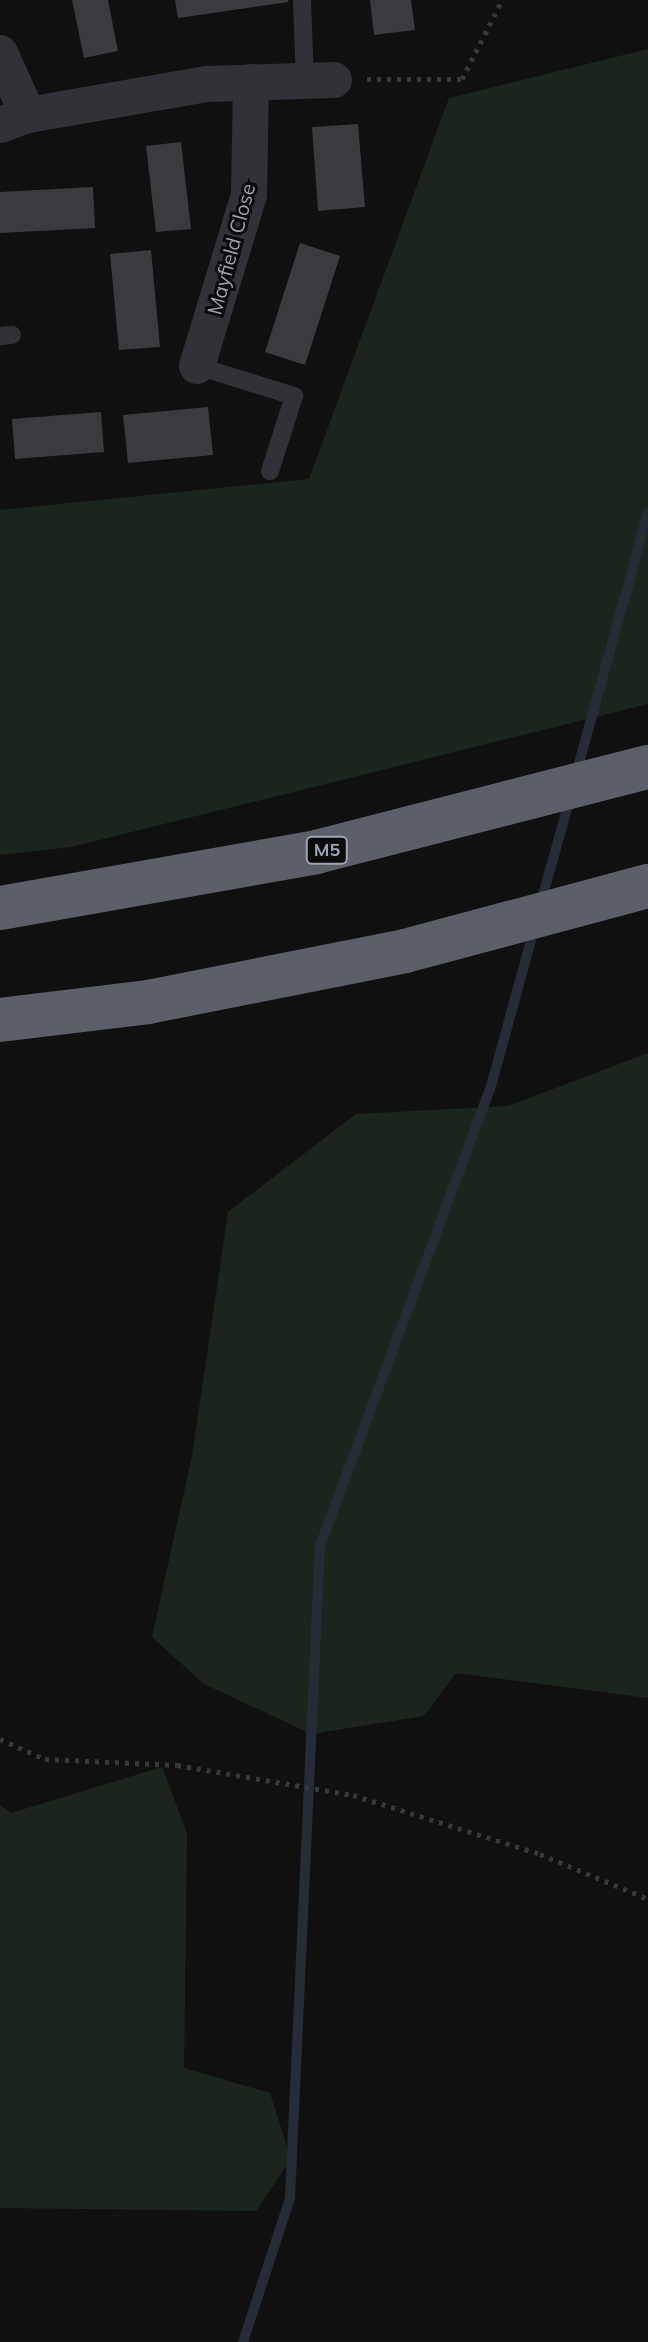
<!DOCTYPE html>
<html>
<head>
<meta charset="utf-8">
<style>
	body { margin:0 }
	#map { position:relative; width:648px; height:2342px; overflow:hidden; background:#101011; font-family:Mulish,sans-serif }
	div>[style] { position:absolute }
	.green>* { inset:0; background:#1c241e }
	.stream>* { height:10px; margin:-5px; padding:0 5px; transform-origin:5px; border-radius:5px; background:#262c35 }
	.building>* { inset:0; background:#3a3a3f }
	.path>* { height:5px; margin-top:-2.5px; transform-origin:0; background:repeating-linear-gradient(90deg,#37383e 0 4px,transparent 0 10px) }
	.lane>* { height:18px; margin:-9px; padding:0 9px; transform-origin:9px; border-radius:9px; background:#313137 }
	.street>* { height:36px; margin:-18px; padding:0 18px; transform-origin:18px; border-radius:18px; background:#313137 }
	.highway>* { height:44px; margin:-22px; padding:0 22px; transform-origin:22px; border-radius:22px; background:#5c5e68 }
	span { translate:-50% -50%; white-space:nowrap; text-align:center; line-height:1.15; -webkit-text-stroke:6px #0b0b0c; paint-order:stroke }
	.shield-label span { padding:2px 6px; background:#0b0b0c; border:2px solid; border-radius:6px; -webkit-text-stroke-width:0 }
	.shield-label { font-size:18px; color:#a0a3b3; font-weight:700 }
	.street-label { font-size:20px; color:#a0a3b3 }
</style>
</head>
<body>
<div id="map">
	<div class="green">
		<i style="clip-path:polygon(648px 49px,648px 704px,71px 847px,0 855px,0 510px,309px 479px,449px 98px)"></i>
		<i style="clip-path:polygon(648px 1053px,648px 1698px,456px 1673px,424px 1716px,311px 1734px,204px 1684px,152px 1637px,192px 1456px,228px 1212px,356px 1114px,508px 1106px)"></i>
		<i style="clip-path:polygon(162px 1767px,187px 1833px,184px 2068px,270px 2093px,291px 2159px,256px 2211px,0 2208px,0 1805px,11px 1813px)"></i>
	</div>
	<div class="stream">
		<i style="left:576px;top:774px;width:271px;rotate:-74.6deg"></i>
		<i style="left:541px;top:902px;width:108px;rotate:-74.4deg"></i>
		<i style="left:243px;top:2342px;width:151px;rotate:-71.9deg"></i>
		<i style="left:290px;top:2198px;width:653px;rotate:-87.37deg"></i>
		<i style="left:320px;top:1546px;width:487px;rotate:-69.6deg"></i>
		<i style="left:490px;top:1090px;width:167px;rotate:-74.7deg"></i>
	</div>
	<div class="building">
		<i style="clip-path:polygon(72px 0,108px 0,118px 51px,84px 58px)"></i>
		<i style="clip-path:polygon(175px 0,288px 0,288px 2px,178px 18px)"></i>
		<i style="clip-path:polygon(370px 0,411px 0,415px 30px,374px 35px)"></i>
		<i style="clip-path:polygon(358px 124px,365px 207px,318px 211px,312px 127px)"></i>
		<i style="clip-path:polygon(181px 142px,191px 229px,156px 232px,146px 146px)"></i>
		<i style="clip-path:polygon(93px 187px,95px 228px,0 233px,0 192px)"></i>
		<i style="clip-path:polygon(300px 243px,340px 256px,305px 365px,265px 352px)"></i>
		<i style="clip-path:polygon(151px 250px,160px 347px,119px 350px,110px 254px)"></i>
		<i style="clip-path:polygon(208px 407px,213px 455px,128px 463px,123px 415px)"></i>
		<i style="clip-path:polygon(101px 412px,104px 452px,15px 459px,12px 419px)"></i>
	</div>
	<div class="path">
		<i style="left:367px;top:79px;width:95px"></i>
		<i style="left:462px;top:79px;width:89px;rotate:-63.1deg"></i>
		<i style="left:0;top:1739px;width:49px;rotate:24deg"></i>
		<i style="left:45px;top:1759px;width:132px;rotate:2.6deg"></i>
		<i style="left:177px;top:1765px;width:179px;rotate:9.7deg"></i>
		<i style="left:353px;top:1795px;width:196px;rotate:17.5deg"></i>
		<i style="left:540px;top:1854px;width:117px;rotate:22.6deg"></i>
	</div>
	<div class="lane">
		<i style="left:302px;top:0;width:80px;rotate:87.9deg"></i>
		<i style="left:0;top:336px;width:12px;rotate:-5deg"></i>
		<i style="left:197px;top:366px;width:102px;rotate:17.2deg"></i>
		<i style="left:294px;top:396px;width:79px;rotate:107.7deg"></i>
	</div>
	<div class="street">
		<i style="left:0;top:53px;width:68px;rotate:65.7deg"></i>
		<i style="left:0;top:125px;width:30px;rotate:-20deg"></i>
		<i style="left:28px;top:115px;width:183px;rotate:-9.8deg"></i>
		<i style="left:208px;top:84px;width:126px;rotate:-1.8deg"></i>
		<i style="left:197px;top:366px;width:179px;rotate:-73.1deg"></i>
		<i style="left:249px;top:195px;width:113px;rotate:-89deg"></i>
	</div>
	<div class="highway">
		<i style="left:0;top:908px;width:321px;rotate:-10deg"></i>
		<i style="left:316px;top:852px;width:343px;rotate:-14.4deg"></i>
		<i style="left:0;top:1020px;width:149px;rotate:-6.9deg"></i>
		<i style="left:148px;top:1002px;width:262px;rotate:-11.2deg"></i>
		<i style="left:405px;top:951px;width:252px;rotate:-15deg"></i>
	</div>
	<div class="shield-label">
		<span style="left:327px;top:850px">M5</span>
	</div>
	<div class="street-label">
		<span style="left:231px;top:249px;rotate:-75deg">Mayfield Close</span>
	</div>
</div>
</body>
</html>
